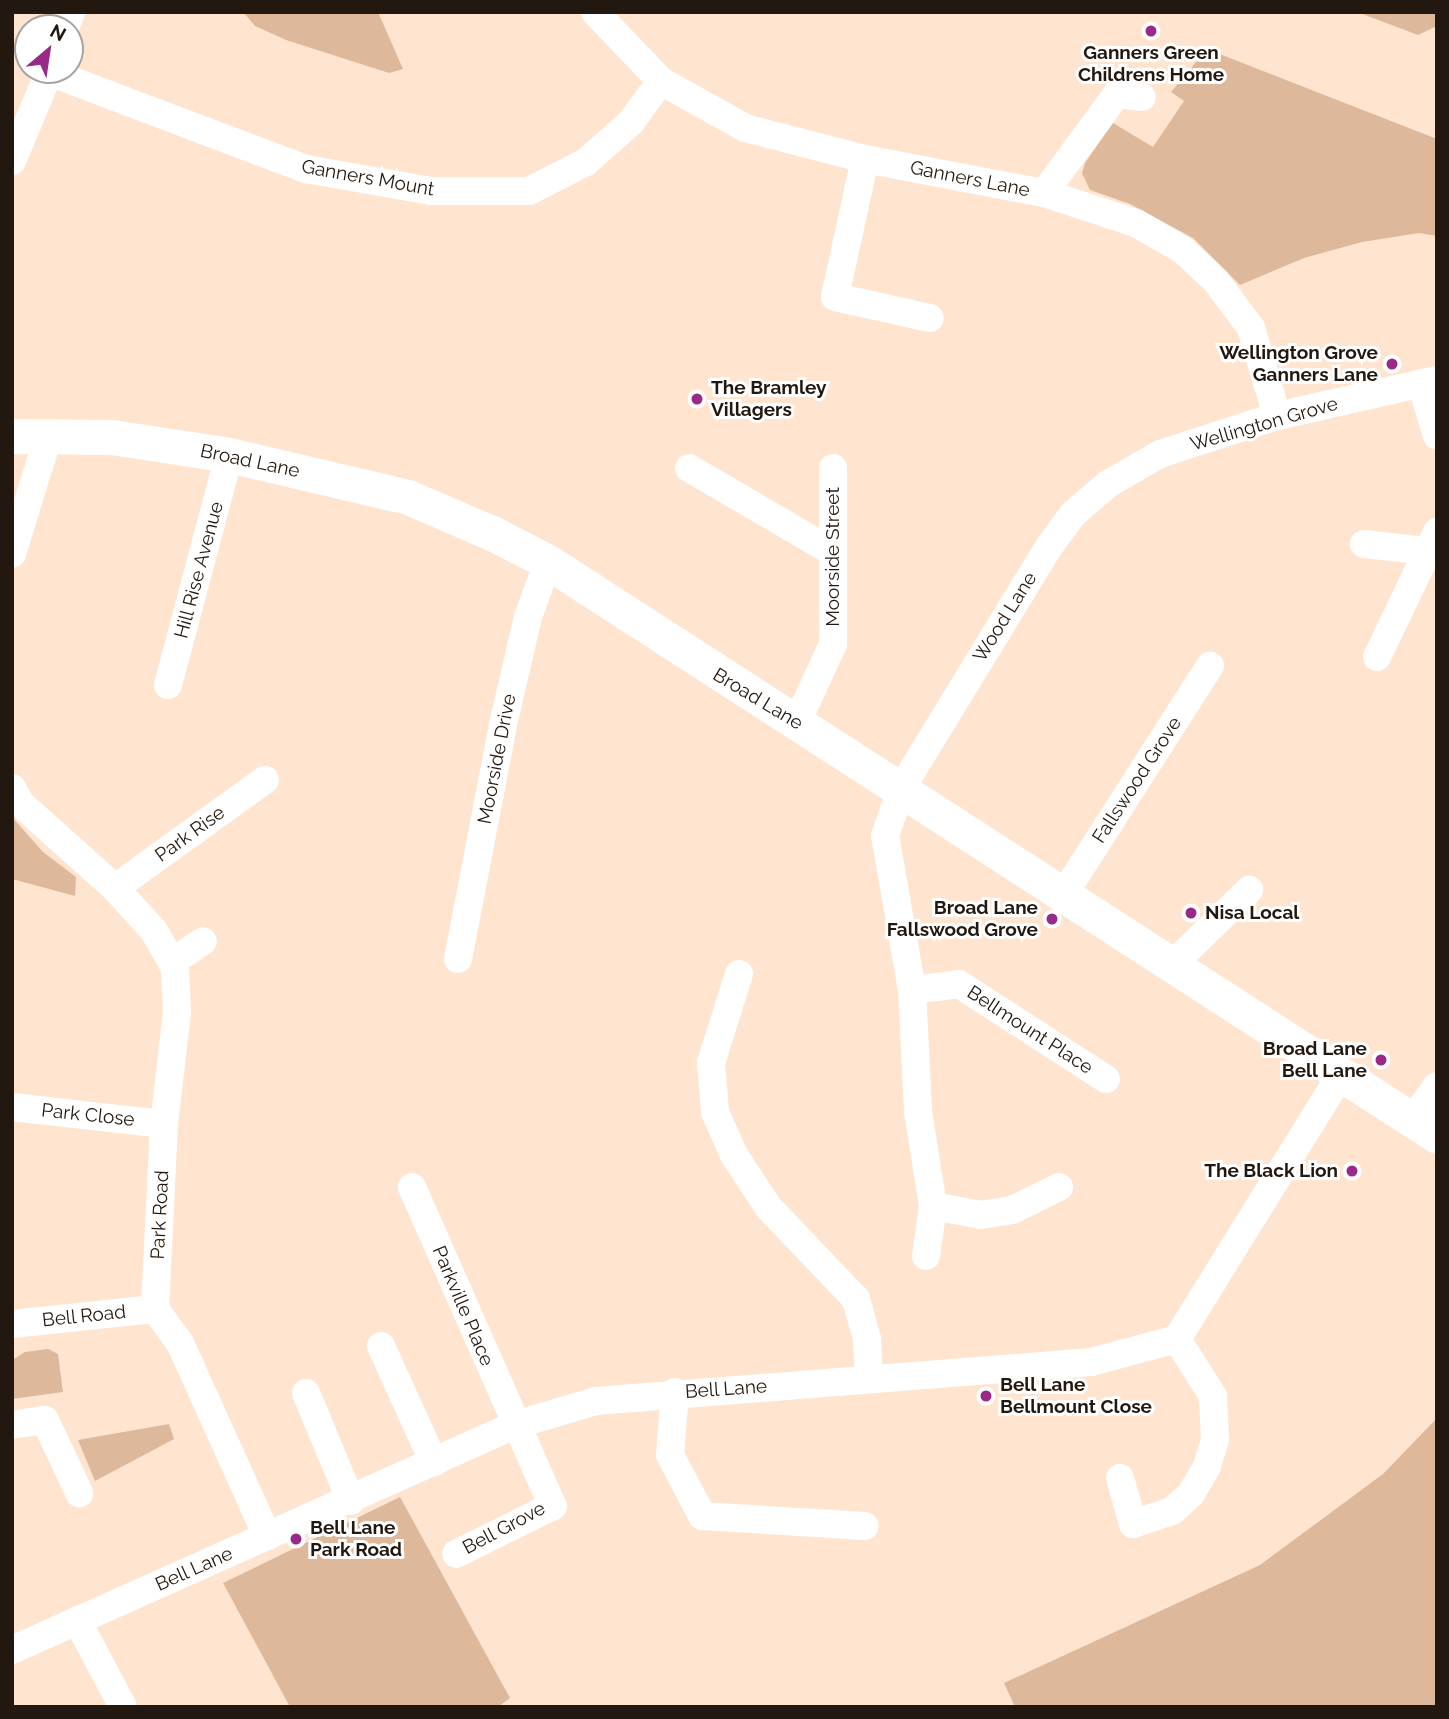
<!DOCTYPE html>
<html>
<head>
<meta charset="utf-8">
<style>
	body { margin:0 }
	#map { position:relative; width:1449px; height:1719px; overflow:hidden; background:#ffe5d0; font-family:Raleway,sans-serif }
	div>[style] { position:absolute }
	.green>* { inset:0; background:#ddb89b }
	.minor>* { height:28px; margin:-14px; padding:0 14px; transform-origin:14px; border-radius:14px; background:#fff }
	.tertiary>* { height:35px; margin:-17.5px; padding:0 17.5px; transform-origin:17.5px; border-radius:17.5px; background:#fff }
	.dots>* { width:19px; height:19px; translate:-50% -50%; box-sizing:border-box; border:4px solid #fff; border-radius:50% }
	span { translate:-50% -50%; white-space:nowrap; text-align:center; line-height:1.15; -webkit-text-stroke:6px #fff; paint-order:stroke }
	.poi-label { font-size:19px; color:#23180f; font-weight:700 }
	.right { translate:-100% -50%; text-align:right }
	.left { translate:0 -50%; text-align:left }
	.street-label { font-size:19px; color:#23180f }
	.frame { position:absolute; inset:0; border:14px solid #23180f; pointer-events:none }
	.north { position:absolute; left:14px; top:14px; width:70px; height:70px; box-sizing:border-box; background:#fff; border:2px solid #a7a39f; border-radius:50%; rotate:29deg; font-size:19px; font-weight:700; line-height:28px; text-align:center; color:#23180f }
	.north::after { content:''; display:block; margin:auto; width:24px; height:32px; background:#9a2a89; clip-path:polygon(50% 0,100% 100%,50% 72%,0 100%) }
</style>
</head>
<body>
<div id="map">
	<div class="green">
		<i style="clip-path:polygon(243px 12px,378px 12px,403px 69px,389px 73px,286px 40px,255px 26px)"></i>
		<i style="clip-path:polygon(1357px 12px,1437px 12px,1437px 26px,1418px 35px)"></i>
		<i style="clip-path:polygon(1207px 49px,1437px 139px,1437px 236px,1419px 233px,1362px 242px,1304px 258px,1240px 285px,1193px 238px,1130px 204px,1090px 190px,1082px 173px,1085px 163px,1113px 123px,1153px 147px,1184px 101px,1171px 92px)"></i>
		<i style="clip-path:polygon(12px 817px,43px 852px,76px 877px,75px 896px,12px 879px)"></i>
		<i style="clip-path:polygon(48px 1349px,58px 1354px,63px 1392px,12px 1399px,14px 1359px,25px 1352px)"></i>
		<i style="clip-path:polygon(1437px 1418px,1437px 1707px,1015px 1707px,1004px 1683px,1260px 1565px,1383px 1474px)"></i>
		<i style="clip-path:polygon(169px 1424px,174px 1439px,95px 1481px,78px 1440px)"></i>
		<i style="clip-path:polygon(400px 1497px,510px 1698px,498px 1707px,290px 1707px,223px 1583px)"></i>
	</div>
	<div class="minor">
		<i style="left:595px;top:12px;width:95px;rotate:46.3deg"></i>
		<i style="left:661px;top:81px;width:96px;rotate:29.2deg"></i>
		<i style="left:745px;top:128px;width:124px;rotate:14.5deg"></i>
		<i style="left:865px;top:159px;width:182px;rotate:10.8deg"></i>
		<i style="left:1044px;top:193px;width:97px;rotate:18.1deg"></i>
		<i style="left:1136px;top:223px;width:54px;rotate:29.9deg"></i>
		<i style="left:1183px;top:250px;width:45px;rotate:43.2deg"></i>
		<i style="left:1216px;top:281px;width:59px;rotate:53.3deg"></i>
		<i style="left:1251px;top:328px;width:92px;rotate:73.5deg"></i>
		<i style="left:65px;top:28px;width:17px;rotate:-69deg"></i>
		<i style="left:49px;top:72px;width:275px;rotate:20.7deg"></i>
		<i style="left:306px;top:169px;width:127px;rotate:10deg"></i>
		<i style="left:431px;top:191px;width:98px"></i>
		<i style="left:529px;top:191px;width:64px;rotate:-27deg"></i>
		<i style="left:586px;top:162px;width:60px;rotate:-41.6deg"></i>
		<i style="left:631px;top:122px;width:51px;rotate:-53.8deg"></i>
		<i style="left:865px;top:159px;width:141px;rotate:102.3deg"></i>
		<i style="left:835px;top:297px;width:97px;rotate:12.5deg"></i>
		<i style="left:12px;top:161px;width:99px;rotate:-67.3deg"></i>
		<i style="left:1044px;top:193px;width:123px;rotate:-53.6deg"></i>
		<i style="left:1117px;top:94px;width:25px;rotate:7deg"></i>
		<i style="left:1421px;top:383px;width:55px;rotate:73.2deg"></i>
		<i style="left:689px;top:468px;width:167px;rotate:30.3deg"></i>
		<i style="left:1364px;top:544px;width:63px;rotate:6.3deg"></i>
		<i style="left:12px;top:554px;width:126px;rotate:-72.9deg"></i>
		<i style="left:1377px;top:657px;width:139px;rotate:-64.4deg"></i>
		<i style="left:168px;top:685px;width:238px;rotate:-75.1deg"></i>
		<i style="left:797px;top:722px;width:86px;rotate:-65.2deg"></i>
		<i style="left:833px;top:644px;width:176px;rotate:-90deg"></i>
		<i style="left:12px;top:788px;width:18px;rotate:61deg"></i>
		<i style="left:21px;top:804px;width:126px;rotate:41.8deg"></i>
		<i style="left:115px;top:888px;width:58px;rotate:47.8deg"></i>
		<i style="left:154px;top:931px;width:43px;rotate:60.4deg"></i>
		<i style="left:175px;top:968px;width:44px;rotate:87.4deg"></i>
		<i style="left:177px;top:1012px;width:113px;rotate:96.6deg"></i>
		<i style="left:164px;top:1124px;width:185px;rotate:92.8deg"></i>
		<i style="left:155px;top:1309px;width:42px;rotate:53.7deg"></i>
		<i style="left:180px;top:1343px;width:212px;rotate:65.7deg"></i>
		<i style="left:115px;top:888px;width:185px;rotate:-35.8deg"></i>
		<i style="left:1064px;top:894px;width:271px;rotate:-57.4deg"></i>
		<i style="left:458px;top:959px;width:248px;rotate:-79.1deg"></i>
		<i style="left:505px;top:716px;width:102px;rotate:-76.9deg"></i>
		<i style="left:528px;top:617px;width:59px;rotate:-70deg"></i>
		<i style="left:172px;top:962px;width:37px;rotate:-34deg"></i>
		<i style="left:1174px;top:963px;width:105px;rotate:-44.2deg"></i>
		<i style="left:739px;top:974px;width:93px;rotate:107.5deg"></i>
		<i style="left:711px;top:1063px;width:49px;rotate:85.3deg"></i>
		<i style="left:715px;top:1112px;width:47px;rotate:66.2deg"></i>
		<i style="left:734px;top:1155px;width:64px;rotate:56.6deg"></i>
		<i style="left:769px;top:1208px;width:126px;rotate:46.3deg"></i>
		<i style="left:856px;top:1299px;width:41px;rotate:74.6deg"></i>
		<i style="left:867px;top:1339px;width:37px;rotate:87deg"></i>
		<i style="left:912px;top:990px;width:47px;rotate:-7.3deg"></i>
		<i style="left:959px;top:984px;width:175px;rotate:32.9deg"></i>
		<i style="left:12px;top:1107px;width:153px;rotate:6.4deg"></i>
		<i style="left:1412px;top:1120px;width:42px;rotate:-53.7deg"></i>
		<i style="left:412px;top:1187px;width:349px;rotate:66.2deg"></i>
		<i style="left:553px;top:1506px;width:108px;rotate:153.7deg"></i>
		<i style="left:1059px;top:1187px;width:52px;rotate:153.9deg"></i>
		<i style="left:1012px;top:1210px;width:31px;rotate:171deg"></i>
		<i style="left:981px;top:1215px;width:49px;rotate:-169.4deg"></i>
		<i style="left:933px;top:1206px;width:96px;rotate:-99deg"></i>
		<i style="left:918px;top:1111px;width:121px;rotate:-92.8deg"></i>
		<i style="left:912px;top:990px;width:156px;rotate:-99.9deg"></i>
		<i style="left:885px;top:836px;width:50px;rotate:-71.2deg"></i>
		<i style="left:901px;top:789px;width:282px;rotate:-58.6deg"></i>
		<i style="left:1048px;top:548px;width:42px;rotate:-53.7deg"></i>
		<i style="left:1073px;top:514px;width:46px;rotate:-40.6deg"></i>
		<i style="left:1108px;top:484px;width:60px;rotate:-30deg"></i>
		<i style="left:1160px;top:454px;width:123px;rotate:-18deg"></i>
		<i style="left:1277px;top:416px;width:164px;rotate:-12.7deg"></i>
		<i style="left:926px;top:1256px;width:50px;rotate:-82deg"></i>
		<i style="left:12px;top:1324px;width:144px;rotate:-6deg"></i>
		<i style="left:381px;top:1346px;width:128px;rotate:65.6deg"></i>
		<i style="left:675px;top:1392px;width:63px;rotate:94.5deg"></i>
		<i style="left:670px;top:1455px;width:69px;rotate:62.3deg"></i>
		<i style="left:702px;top:1516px;width:163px;rotate:3.5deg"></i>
		<i style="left:306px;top:1393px;width:117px;rotate:67.4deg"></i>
		<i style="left:12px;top:1425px;width:33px;rotate:-9deg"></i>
		<i style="left:45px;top:1420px;width:81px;rotate:65deg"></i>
		<i style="left:1120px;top:1478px;width:48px;rotate:74.2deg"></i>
		<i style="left:1133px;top:1524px;width:41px;rotate:-18.4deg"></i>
		<i style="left:1172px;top:1511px;width:25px;rotate:-42deg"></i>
		<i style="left:1191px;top:1494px;width:32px;rotate:-60deg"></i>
		<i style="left:1207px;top:1466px;width:28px;rotate:-73deg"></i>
		<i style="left:1215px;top:1439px;width:43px;rotate:-92.7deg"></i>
		<i style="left:1213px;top:1396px;width:67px;rotate:-122.3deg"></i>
		<i style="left:77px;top:1620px;width:98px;rotate:62.1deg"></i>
		<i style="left:12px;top:1650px;width:551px;rotate:-24.1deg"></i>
		<i style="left:515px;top:1425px;width:84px;rotate:-16.5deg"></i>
		<i style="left:596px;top:1401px;width:497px;rotate:-4.5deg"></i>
		<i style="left:1091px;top:1362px;width:89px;rotate:-15deg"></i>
		<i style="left:1177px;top:1339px;width:311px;rotate:-58.2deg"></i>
	</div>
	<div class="tertiary">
		<i style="left:12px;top:436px;width:100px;rotate:0.6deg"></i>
		<i style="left:112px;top:437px;width:118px;rotate:8.7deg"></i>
		<i style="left:229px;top:455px;width:184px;rotate:13.2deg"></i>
		<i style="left:408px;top:497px;width:94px;rotate:23.3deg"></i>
		<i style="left:494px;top:534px;width:61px;rotate:27.4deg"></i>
		<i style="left:548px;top:562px;width:1058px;rotate:32.85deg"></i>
	</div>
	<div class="dots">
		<i style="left:1151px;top:31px;background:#9a2a89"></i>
		<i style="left:1392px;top:364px;background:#9a2a89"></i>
		<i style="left:697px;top:399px;background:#9a2a89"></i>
		<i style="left:1191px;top:913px;background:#9a2a89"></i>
		<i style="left:1052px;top:919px;background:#9a2a89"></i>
		<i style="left:1381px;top:1060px;background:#9a2a89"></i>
		<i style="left:1352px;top:1171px;background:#9a2a89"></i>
		<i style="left:986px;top:1396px;background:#9a2a89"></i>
		<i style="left:296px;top:1539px;background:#9a2a89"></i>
	</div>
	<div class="poi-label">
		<span style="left:1151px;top:64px">Ganners Green<br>Childrens Home</span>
		<span class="right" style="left:1378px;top:364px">Wellington Grove<br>Ganners Lane</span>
		<span class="left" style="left:711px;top:399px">The Bramley<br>Villagers</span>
		<span class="right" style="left:1038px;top:919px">Broad Lane<br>Fallswood Grove</span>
		<span class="left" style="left:1205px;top:913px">Nisa Local</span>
		<span class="right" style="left:1367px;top:1060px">Broad Lane<br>Bell Lane</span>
		<span class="right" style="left:1338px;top:1171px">The Black Lion</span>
		<span class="left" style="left:1000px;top:1396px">Bell Lane<br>Bellmount Close</span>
		<span class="left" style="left:310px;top:1539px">Bell Lane<br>Park Road</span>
	</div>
	<div class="street-label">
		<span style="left:368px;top:178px;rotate:10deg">Ganners Mount</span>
		<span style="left:970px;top:179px;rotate:11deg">Ganners Lane</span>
		<span style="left:1264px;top:424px;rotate:-16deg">Wellington Grove</span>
		<span style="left:250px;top:461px;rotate:12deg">Broad Lane</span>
		<span style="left:833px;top:557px;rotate:-90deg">Moorside Street</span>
		<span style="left:199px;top:570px;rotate:-75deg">Hill Rise Avenue</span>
		<span style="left:1005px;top:617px;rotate:-58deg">Wood Lane</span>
		<span style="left:758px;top:699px;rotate:31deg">Broad Lane</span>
		<span style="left:497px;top:759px;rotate:-79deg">Moorside Drive</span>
		<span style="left:1137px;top:780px;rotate:-57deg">Fallswood Grove</span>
		<span style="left:190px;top:834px;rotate:-36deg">Park Rise</span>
		<span style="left:1030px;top:1030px;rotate:33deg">Bellmount Place</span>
		<span style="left:88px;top:1115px;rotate:6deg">Park Close</span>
		<span style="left:160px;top:1215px;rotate:-87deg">Park Road</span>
		<span style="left:463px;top:1306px;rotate:67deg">Parkville Place</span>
		<span style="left:84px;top:1316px;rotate:-6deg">Bell Road</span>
		<span style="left:726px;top:1389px;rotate:-4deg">Bell Lane</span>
		<span style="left:504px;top:1528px;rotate:-28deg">Bell Grove</span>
		<span style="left:194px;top:1569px;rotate:-24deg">Bell Lane</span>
	</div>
	<div class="frame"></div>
	<div class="north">N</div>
</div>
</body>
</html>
